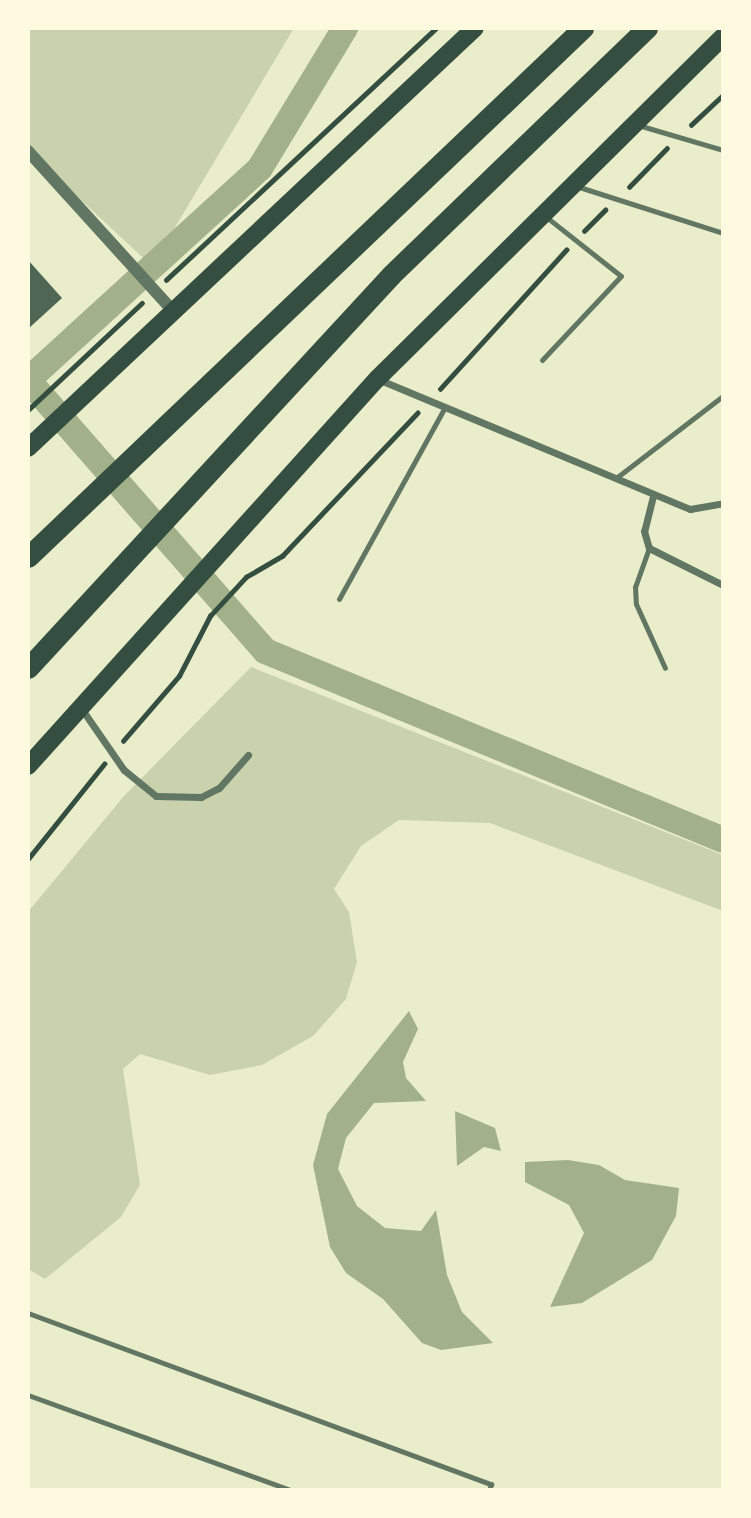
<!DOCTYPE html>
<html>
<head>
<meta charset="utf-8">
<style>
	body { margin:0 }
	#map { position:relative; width:751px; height:1518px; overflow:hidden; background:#e9edc9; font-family:"Libre Baskerville",serif }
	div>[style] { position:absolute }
	.green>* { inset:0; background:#cad2ad }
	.water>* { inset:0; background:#a3b18a }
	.canal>* { height:26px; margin:-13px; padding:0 13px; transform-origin:13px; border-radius:13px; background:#a3b18a }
	.building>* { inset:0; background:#4f6655 }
	.path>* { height:4.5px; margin:-2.25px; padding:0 2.25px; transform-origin:2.25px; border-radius:2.25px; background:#344e41 }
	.service>* { height:5px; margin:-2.5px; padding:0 2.5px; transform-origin:2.5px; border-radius:2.5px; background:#617663 }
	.minor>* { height:7px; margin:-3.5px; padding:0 3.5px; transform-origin:3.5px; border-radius:3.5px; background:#617663 }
	.tertiary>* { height:12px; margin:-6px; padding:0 6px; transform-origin:6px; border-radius:6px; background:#617663 }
	.primary>* { height:18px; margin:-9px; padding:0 9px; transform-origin:9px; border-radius:9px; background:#344e41 }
	.motorway>* { height:21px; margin:-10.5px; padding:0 10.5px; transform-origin:10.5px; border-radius:10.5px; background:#344e41 }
	span { translate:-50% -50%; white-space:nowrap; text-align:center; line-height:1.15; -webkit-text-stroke:5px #fefae0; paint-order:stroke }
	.frame { position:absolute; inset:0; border:30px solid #fefae0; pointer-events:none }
</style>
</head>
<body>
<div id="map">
	<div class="green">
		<i style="clip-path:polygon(28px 28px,294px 28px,152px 266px,28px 151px)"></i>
		<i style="clip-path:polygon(251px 667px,723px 855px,723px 911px,490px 823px,399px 820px,361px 846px,334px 889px,349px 912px,357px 962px,346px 999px,313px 1036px,262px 1065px,210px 1075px,140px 1054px,123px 1069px,140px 1185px,121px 1217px,45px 1279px,28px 1269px,28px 912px,124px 796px)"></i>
	</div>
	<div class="water">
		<i style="clip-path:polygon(409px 1011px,418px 1029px,403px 1062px,406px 1078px,426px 1101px,374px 1103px,346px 1138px,338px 1169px,357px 1206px,385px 1228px,421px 1231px,436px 1210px,447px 1275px,462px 1312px,493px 1343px,441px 1350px,422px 1343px,383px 1299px,346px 1273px,330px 1247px,313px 1165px,327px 1114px)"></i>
		<i style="clip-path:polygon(455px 1111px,495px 1128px,501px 1151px,484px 1147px,457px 1166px)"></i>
		<i style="clip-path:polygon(568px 1160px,599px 1165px,625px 1180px,679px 1188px,676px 1216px,652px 1260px,582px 1303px,550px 1307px,584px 1233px,569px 1205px,525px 1182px,525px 1162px)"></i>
	</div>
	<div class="canal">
		<i style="left:28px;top:380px;width:360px;rotate:48.8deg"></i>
		<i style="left:265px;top:651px;width:495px;rotate:22.4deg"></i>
		<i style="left:28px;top:380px;width:314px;rotate:-42.4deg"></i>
		<i style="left:260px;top:168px;width:164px;rotate:-58.7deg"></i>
	</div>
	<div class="building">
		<i style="clip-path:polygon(28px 260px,62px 298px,28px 329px)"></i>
	</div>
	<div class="path">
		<i style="left:691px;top:125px;width:44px;rotate:-43.2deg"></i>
		<i style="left:629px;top:187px;width:54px;rotate:-45.7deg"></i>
		<i style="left:584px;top:231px;width:30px;rotate:-45deg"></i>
		<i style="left:166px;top:280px;width:369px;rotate:-43deg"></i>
		<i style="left:440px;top:389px;width:188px;rotate:-47.8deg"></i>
		<i style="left:28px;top:410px;width:156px;rotate:-43.2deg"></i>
		<i style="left:123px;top:741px;width:86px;rotate:-49.3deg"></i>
		<i style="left:179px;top:676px;width:68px;rotate:-62.7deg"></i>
		<i style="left:210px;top:616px;width:53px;rotate:-47.3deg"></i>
		<i style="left:246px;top:577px;width:42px;rotate:-30.3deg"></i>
		<i style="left:282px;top:556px;width:197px;rotate:-46.6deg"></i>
		<i style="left:28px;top:859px;width:122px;rotate:-51.3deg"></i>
	</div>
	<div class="service">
		<i style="left:638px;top:125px;width:89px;rotate:16.4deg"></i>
		<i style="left:576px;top:186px;width:154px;rotate:17.7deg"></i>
		<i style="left:542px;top:360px;width:115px;rotate:-46.8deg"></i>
		<i style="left:621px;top:276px;width:97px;rotate:-141.7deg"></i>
		<i style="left:616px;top:478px;width:135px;rotate:-37.5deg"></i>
		<i style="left:649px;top:548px;width:41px;rotate:109.7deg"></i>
		<i style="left:635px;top:587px;width:17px;rotate:87deg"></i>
		<i style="left:636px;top:604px;width:70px;rotate:65.6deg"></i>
		<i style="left:339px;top:599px;width:219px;rotate:-61.1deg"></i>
		<i style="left:28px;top:1313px;width:494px;rotate:20.3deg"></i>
		<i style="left:491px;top:1484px;width:6px;rotate:108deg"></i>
		<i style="left:28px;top:1395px;width:280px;rotate:19.9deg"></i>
	</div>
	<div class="minor">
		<i style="left:380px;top:380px;width:336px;rotate:22.6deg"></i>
		<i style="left:690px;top:509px;width:34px;rotate:-10deg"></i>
		<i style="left:653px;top:496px;width:36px;rotate:104deg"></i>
		<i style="left:644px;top:531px;width:18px;rotate:74deg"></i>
		<i style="left:649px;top:548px;width:83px;rotate:26.6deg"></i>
		<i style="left:81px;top:708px;width:75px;rotate:55.3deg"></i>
		<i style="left:124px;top:770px;width:41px;rotate:39.1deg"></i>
		<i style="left:156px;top:796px;width:45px;rotate:1.3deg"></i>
		<i style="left:201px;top:797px;width:20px;rotate:-27deg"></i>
		<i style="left:219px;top:788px;width:44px;rotate:-48.7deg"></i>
	</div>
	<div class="tertiary">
		<i style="left:28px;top:151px;width:216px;rotate:47.8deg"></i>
	</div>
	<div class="primary">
		<i style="left:28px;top:448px;width:613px;rotate:-43.22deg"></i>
		<i style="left:28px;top:766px;width:521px;rotate:-47.96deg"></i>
		<i style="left:377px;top:379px;width:486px;rotate:-44.7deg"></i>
	</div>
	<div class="motorway">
		<i style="left:28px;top:557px;width:767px;rotate:-43.63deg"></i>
		<i style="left:28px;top:668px;width:535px;rotate:-47.27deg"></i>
		<i style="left:391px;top:275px;width:356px;rotate:-44deg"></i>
	</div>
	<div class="frame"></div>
</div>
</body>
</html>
